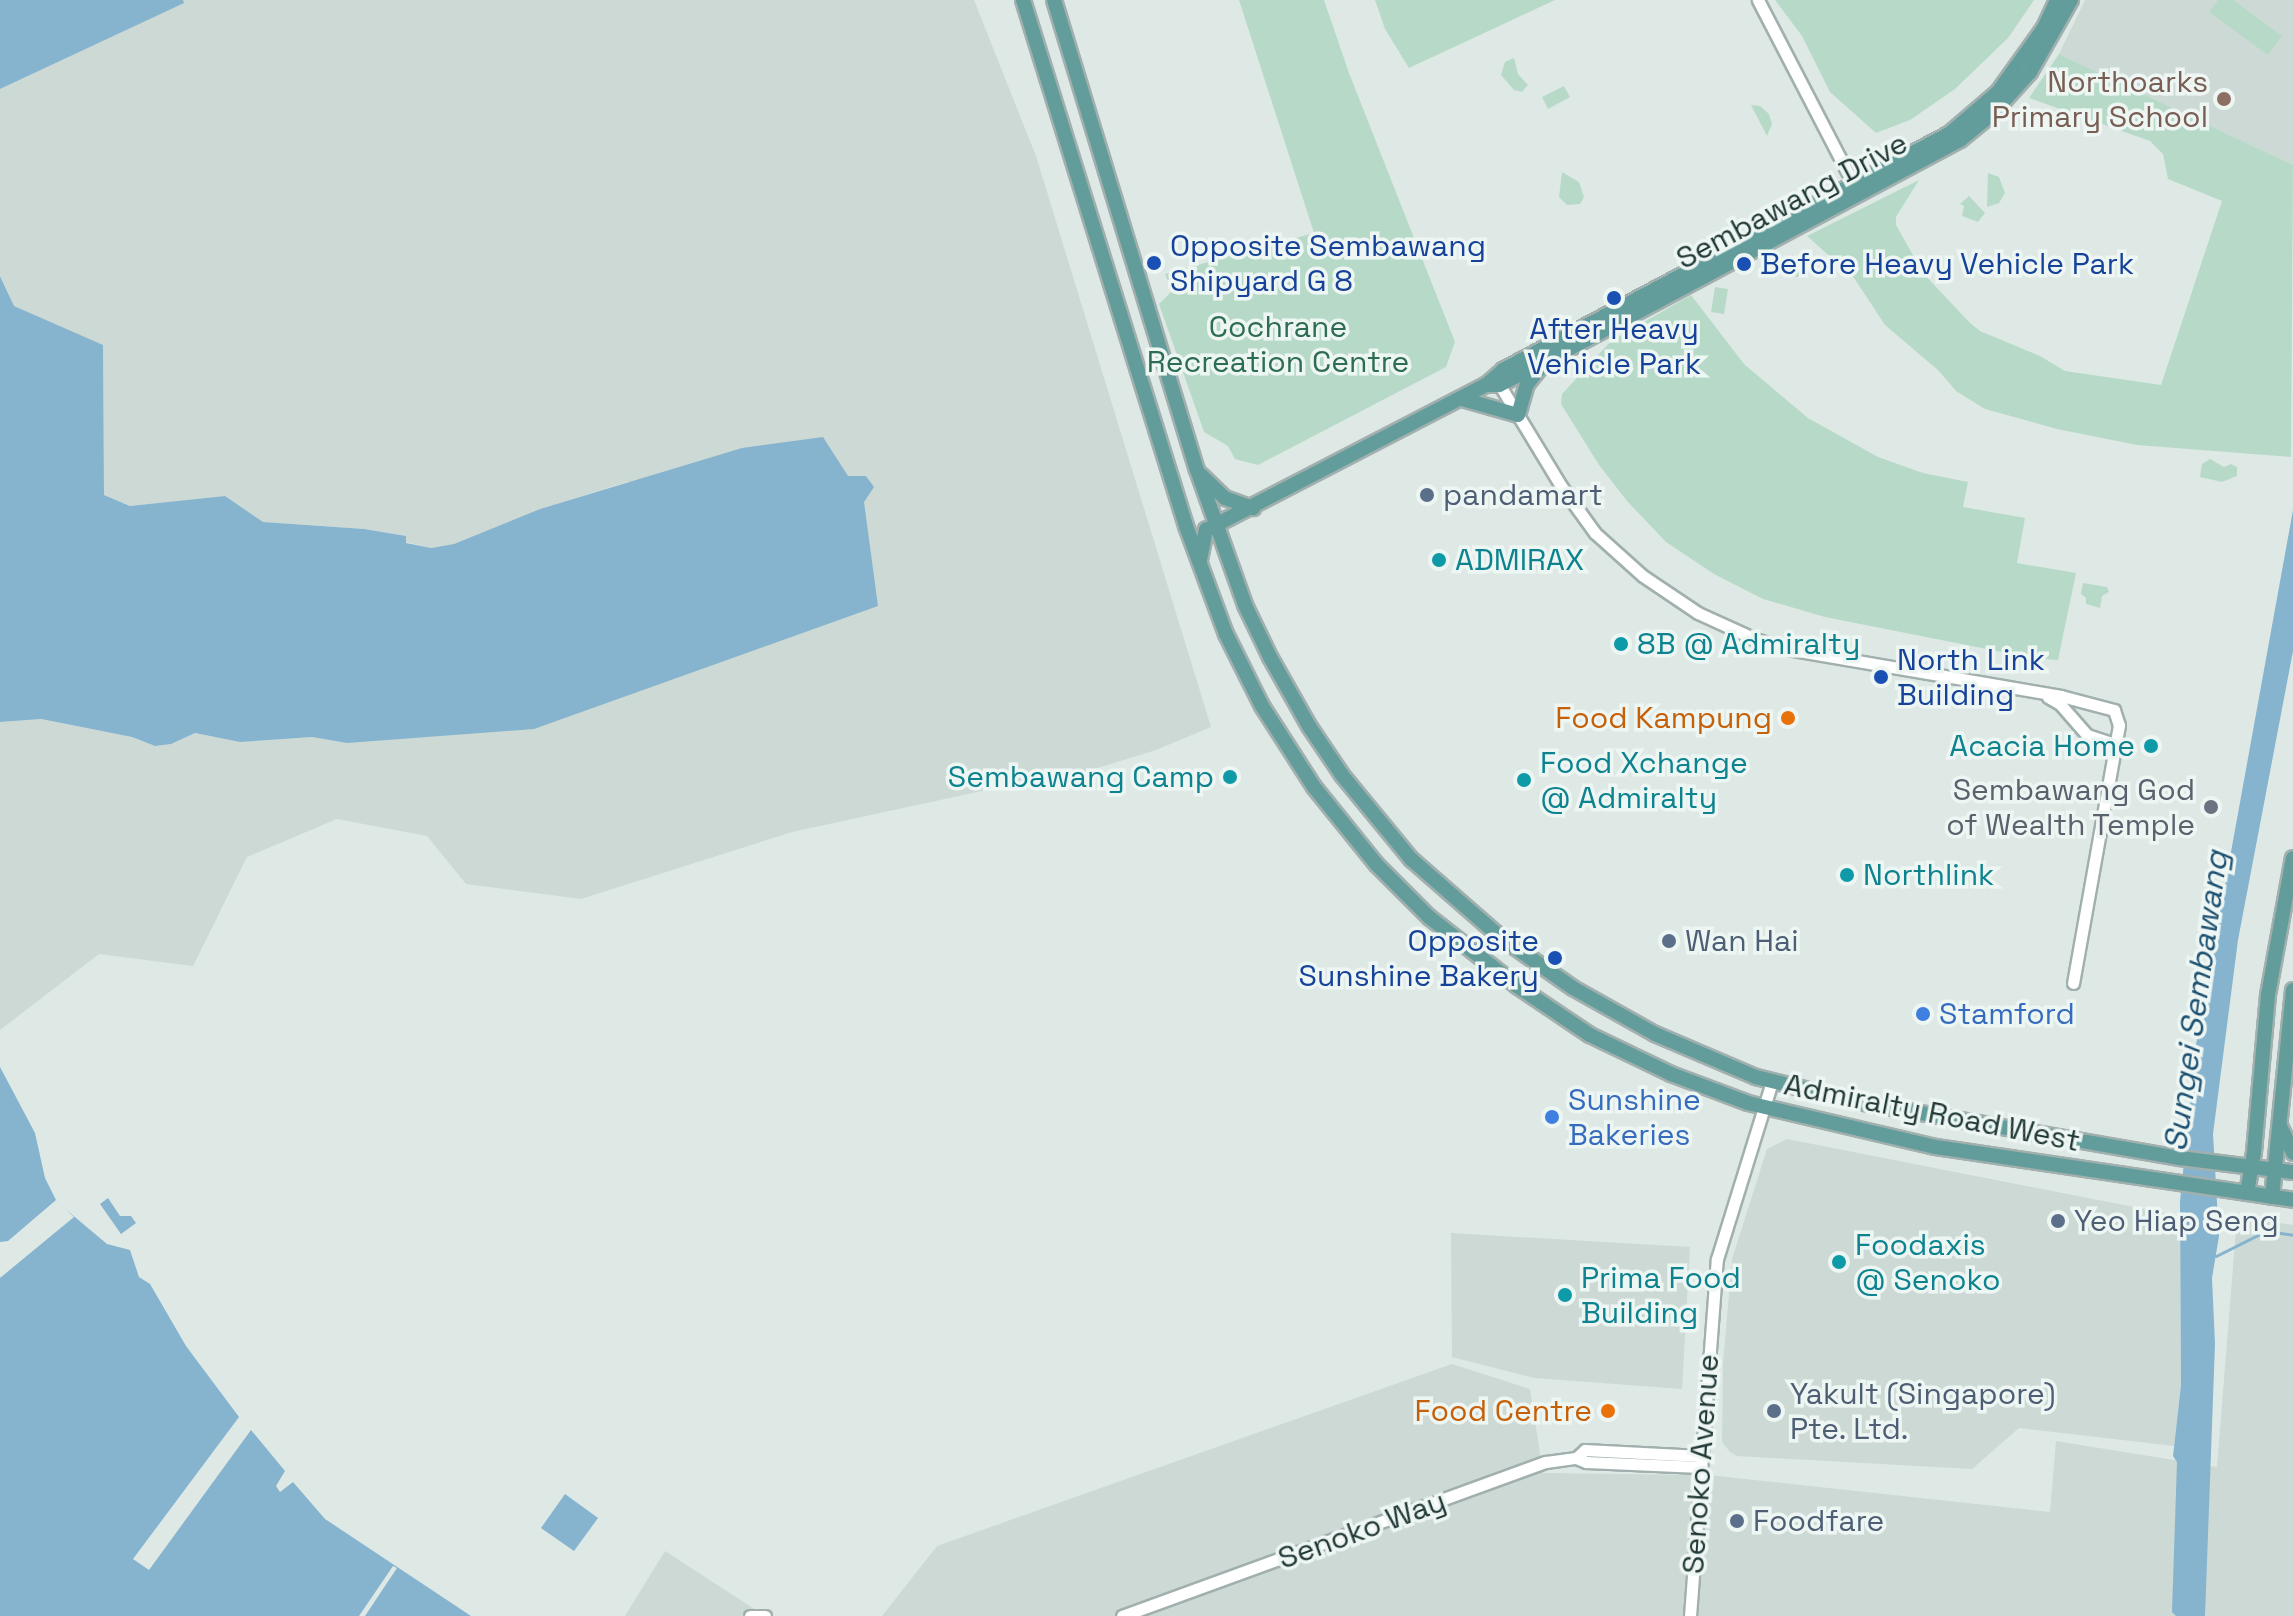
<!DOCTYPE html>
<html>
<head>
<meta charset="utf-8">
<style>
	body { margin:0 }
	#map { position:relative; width:2293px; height:1616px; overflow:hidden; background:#dee9e6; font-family:"Space Grotesk",sans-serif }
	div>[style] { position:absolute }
	.built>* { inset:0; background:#ccd9d5 }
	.green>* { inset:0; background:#b7dac8 }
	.water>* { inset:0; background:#86b3cd }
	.pier>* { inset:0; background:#dee9e6 }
	.stream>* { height:3px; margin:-1.5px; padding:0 1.5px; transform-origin:1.5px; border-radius:1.5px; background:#86b3cd }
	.roads { filter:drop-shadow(2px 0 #a1b0ae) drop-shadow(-2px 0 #a1b0ae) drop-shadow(0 2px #a1b0ae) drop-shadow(0 -2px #a1b0ae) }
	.minor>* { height:11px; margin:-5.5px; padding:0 5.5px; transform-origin:5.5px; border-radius:5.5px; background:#fff }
	.major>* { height:14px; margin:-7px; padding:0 7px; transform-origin:7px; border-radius:7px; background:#639d9b }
	.dots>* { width:22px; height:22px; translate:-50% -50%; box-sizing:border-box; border:4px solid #eef6f3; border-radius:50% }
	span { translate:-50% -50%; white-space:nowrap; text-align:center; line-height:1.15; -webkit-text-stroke:7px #eef6f3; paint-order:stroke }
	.education-label { font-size:30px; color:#785e54 }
	.right { translate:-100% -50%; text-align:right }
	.street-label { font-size:30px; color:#203836 }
	.transit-label { font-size:30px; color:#164399 }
	.left { translate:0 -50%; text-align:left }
	.park-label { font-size:30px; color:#2c6d53 }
	.service-label { font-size:30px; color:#4e5e75 }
	.culture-label { font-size:30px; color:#0d838f }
	.food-label { font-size:30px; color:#c56008 }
	.worship-label { font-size:30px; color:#5b616d }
	.shop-label { font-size:30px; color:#366cbe }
	.water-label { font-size:32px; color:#1d5171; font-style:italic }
</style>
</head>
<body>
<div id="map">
	<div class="built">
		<i style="clip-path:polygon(183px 0,974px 0,1036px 156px,1211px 727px,1156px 750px,1065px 778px,1005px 786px,792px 832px,581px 899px,466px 884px,427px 836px,337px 819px,247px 857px,193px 966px,99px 954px,0 1030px,0 722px,40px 719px,132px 737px,155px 746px,171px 744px,195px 733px,240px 742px,312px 737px,347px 743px,878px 606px,863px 502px,627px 482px,540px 509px,454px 544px,431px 548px,406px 542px,406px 536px,364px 529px,263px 522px,225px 496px,131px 506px,104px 495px,103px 346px,14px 306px,0 275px,0 89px,183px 3px)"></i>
		<i style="clip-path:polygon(2085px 0,2293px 0,2293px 165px,2059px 54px)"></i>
		<i style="clip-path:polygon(1787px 1139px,2180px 1216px,2181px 1385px,2174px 1446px,2019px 1428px,1972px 1469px,1737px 1456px,1730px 1452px,1722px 1442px,1723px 1363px,1732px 1259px,1767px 1149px)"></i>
		<i style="clip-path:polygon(2237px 1217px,2293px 1225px,2293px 1616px,882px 1616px,937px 1546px,1452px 1364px,1530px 1389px,1543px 1473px,1708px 1475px,2050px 1512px,2056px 1441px,2217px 1467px)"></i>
		<i style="clip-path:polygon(1451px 1233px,1690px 1247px,1682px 1389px,1534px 1378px,1452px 1357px)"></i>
		<i style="clip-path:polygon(665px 1551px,765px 1616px,625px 1616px)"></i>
	</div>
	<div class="green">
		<i style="clip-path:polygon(1239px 0,1324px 0,1349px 73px,1455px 342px,1446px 367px,1258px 465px,1235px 459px,1228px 446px,1204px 432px,1159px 304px,1172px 291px,1165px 274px,1314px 233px)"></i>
		<i style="clip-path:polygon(1375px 0,1555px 0,1409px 68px,1385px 29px)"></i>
		<i style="clip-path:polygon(1775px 0,2034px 0,2008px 38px,1955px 89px,1910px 120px,1876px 133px,1830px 92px,1802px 36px)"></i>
		<i style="clip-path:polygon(2218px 0,2233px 0,2282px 36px,2268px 55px,2209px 12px)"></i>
		<i style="clip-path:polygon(2059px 54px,2293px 165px,2291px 457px,2137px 445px,2057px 429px,1985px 409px,1956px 391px,1939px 371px,1885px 325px,1854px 278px,1807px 236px,1919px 180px,1896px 217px,1896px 225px,1923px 273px,1969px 322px,1980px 331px,2040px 356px,2065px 371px,2161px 385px,2222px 201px,2168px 179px,2163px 154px,2150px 141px,2029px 98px)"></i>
		<i style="clip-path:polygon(1514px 58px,1518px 74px,1528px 85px,1522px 92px,1514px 90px,1501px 75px,1505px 62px)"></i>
		<i style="clip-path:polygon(1564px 86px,1570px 97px,1548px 109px,1542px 97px)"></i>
		<i style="clip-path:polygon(1751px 105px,1760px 106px,1769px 114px,1772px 124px,1767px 136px)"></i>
		<i style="clip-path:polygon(1562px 172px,1579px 182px,1584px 197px,1580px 204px,1567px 205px,1559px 197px)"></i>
		<i style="clip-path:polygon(1988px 173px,1999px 177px,2005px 193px,1999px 203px,1987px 207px)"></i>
		<i style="clip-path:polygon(1969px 196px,1985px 213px,1978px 222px,1962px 216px,1964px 206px,1960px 204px)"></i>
		<i style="clip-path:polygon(1788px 256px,1792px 261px,1807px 262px,1808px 274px,1797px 277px,1785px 273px,1780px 262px)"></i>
		<i style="clip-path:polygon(1715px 287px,1728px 289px,1724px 314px,1711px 312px)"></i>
		<i style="clip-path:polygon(1691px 295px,1744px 364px,1808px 418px,1878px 457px,1923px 473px,1968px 482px,1963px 507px,2025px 518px,2017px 563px,2076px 573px,2058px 660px,2032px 658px,1825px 617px,1763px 599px,1714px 574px,1666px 542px,1627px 501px,1599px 465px,1561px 404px,1562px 394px,1611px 341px)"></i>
		<i style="clip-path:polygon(2210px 459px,2224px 467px,2231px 464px,2237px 467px,2237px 476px,2222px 482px,2200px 477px,2202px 464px)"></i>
		<i style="clip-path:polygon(2083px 583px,2107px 587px,2109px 592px,2102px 596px,2100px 608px,2086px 604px,2086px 598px,2081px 594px)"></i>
	</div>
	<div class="water">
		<i style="clip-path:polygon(0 0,183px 0,184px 3px,0 89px)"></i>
		<i style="clip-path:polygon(0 276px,14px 306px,103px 345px,104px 495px,130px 506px,225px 496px,263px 522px,364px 529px,406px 536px,406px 543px,431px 548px,454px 544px,540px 509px,742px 448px,823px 437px,848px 476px,866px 476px,874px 487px,864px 502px,878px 606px,534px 729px,347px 743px,312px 737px,240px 742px,195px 733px,171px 744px,155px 746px,132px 737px,41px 719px,0 722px)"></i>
		<i style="clip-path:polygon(2293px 510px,2293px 651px,2238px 940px,2213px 1134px,2219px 1236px,2212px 1278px,2215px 1344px,2205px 1616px,2176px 1616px,2172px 1612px,2177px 1462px,2173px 1456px,2181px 1385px,2180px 1201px,2196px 1045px)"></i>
		<i style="clip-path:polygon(0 1067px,35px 1133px,45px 1178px,57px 1202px,107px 1244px,130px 1250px,139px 1277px,150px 1284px,186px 1346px,239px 1417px,133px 1559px,149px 1570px,251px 1430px,285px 1471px,276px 1486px,280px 1492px,293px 1482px,325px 1519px,471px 1616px,0 1616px)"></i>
		<i style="clip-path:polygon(108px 1198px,120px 1216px,131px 1216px,136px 1223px,121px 1234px,100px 1204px)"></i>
		<i style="clip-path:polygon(565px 1494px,598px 1518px,574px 1551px,541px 1528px)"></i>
	</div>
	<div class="pier">
		<i style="clip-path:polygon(56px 1200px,74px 1217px,0 1278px,0 1242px,8px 1241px)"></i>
		<i style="clip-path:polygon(393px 1566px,397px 1568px,365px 1616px,359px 1616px)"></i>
	</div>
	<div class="stream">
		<i style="left:2216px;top:1256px;width:56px;rotate:-26.6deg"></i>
		<i style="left:2266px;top:1231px;width:27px;rotate:8deg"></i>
	</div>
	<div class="roads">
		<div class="minor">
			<i style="left:1758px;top:0;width:215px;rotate:62.6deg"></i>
			<i style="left:1496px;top:379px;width:125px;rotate:58.7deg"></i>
			<i style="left:1561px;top:486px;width:58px;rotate:54.1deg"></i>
			<i style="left:1595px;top:533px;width:64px;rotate:41.9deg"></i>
			<i style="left:1643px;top:576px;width:66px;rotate:33.9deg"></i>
			<i style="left:1698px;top:613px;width:63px;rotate:24.5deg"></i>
			<i style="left:1755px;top:639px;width:34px;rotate:17deg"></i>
			<i style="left:1787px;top:649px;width:278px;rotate:9.7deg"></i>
			<i style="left:2061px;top:696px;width:55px;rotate:14.8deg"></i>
			<i style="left:2114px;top:710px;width:16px;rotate:72deg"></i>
			<i style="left:2119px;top:725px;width:262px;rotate:100.1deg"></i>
			<i style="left:2048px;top:697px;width:14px;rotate:30deg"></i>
			<i style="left:2060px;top:704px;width:41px;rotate:48.9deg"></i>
			<i style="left:2087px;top:735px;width:29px;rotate:18deg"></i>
			<i style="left:1576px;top:1458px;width:11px;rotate:22deg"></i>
			<i style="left:1586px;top:1462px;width:114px;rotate:2.5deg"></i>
			<i style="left:750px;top:1616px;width:15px"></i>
			<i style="left:1122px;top:1616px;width:451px;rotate:-20deg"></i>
			<i style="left:1546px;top:1462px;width:30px;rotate:-8deg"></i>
			<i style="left:1576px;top:1458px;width:12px;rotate:-42deg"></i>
			<i style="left:1585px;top:1450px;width:115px;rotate:3deg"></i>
			<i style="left:1690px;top:1616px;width:358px;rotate:-85.7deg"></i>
			<i style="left:1717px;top:1259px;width:186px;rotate:-72.8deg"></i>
		</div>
		<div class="major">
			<i style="left:1023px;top:0;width:551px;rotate:72.78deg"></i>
			<i style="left:1186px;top:526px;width:115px;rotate:69.7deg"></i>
			<i style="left:1226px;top:634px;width:80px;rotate:63.4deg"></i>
			<i style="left:1262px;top:706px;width:96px;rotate:57.3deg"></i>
			<i style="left:1314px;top:787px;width:100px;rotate:51.1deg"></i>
			<i style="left:1377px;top:865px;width:74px;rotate:45deg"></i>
			<i style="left:1429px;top:917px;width:112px;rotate:38.1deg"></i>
			<i style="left:1517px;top:986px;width:88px;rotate:33.9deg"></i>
			<i style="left:1590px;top:1035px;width:90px;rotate:25.7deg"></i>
			<i style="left:1671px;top:1074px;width:82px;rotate:20.6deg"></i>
			<i style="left:1748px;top:1103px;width:193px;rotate:13.2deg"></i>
			<i style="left:1936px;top:1147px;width:361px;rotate:8.4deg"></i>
			<i style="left:1054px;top:0;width:491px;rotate:73.1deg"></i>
			<i style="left:1197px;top:470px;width:143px;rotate:70.4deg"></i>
			<i style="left:1245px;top:605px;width:58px;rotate:64.3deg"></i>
			<i style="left:1270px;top:657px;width:79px;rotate:60.5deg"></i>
			<i style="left:1309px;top:726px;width:59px;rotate:56deg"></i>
			<i style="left:1342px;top:775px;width:109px;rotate:50.6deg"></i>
			<i style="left:1411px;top:859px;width:117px;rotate:41.2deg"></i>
			<i style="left:1499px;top:936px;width:90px;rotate:35.1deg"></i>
			<i style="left:1573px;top:988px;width:94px;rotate:29.3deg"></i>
			<i style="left:1655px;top:1034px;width:110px;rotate:23.1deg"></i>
			<i style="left:1756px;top:1077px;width:105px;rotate:13.8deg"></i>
			<i style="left:1858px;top:1102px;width:327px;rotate:9.9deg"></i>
			<i style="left:2180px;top:1158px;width:114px;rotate:7.1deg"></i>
			<i style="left:1486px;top:385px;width:23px;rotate:-41deg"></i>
			<i style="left:1503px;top:370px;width:505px;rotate:-27.89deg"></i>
			<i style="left:1949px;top:134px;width:65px;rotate:-40.6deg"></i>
			<i style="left:1998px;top:92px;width:79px;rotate:-54.3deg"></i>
			<i style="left:2044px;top:28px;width:31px;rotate:-65deg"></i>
			<i style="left:1462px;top:399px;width:58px;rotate:15.9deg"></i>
			<i style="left:1518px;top:415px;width:32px;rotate:-74deg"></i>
			<i style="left:1527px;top:384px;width:21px;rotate:-51deg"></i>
			<i style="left:1201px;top:475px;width:33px;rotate:44deg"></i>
			<i style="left:1225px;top:498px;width:30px;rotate:20deg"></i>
			<i style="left:1200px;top:560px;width:31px;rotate:-79deg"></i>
			<i style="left:1206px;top:530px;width:315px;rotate:-27.4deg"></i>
			<i style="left:1486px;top:385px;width:13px"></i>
			<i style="left:1499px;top:385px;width:53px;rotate:-27.1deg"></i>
			<i style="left:1546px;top:361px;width:469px;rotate:-28.1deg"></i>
			<i style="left:1960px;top:140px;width:41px;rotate:-39.1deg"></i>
			<i style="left:1992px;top:114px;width:57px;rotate:-47.9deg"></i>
			<i style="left:2030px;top:72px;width:83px;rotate:-60.3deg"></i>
			<i style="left:2280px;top:1126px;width:30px;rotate:64deg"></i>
			<i style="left:2247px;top:1193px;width:42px;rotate:-80.3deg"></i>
			<i style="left:2254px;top:1152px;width:158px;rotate:-84.9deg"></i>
			<i style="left:2268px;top:995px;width:139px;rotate:-79.7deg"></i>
			<i style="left:2272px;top:1197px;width:208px;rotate:-84.2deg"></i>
		</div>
	</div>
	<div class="dots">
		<i style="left:2224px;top:99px;background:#8d6e63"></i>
		<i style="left:1154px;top:263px;background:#1a4fb4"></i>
		<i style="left:1744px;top:264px;background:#1a4fb4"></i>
		<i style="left:1614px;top:298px;background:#1a4fb4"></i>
		<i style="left:1427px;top:495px;background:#5c6f8a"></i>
		<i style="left:1439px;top:560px;background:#0f9aa8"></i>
		<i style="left:1621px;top:644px;background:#0f9aa8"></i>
		<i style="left:1881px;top:677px;background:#1a4fb4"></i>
		<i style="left:1788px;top:718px;background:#e8710a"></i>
		<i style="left:2151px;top:746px;background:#0f9aa8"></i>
		<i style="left:1230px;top:777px;background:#0f9aa8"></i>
		<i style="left:1524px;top:780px;background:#0f9aa8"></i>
		<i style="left:2211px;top:807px;background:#6b7280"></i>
		<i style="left:1847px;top:875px;background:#0f9aa8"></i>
		<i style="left:1669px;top:941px;background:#5c6f8a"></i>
		<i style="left:1555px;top:958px;background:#1a4fb4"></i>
		<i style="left:1923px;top:1014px;background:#3f7fe0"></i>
		<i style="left:1552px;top:1117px;background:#3f7fe0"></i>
		<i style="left:2058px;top:1221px;background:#5c6f8a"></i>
		<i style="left:1839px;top:1262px;background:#0f9aa8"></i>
		<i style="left:1565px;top:1295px;background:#0f9aa8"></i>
		<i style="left:1608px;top:1411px;background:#e8710a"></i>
		<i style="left:1774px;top:1411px;background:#5c6f8a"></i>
		<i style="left:1737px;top:1521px;background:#5c6f8a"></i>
	</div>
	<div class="education-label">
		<span class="right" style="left:2208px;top:99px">Northoarks<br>Primary School</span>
	</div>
	<div class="street-label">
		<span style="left:1792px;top:201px;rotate:-28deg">Sembawang Drive</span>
		<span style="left:1932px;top:1113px;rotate:11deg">Admiralty Road West</span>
		<span style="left:1701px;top:1464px;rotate:-86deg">Senoko Avenue</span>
		<span style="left:1362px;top:1530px;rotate:-20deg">Senoko Way</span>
	</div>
	<div class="transit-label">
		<span class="left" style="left:1170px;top:263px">Opposite Sembawang<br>Shipyard G 8</span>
		<span class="left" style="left:1760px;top:264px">Before Heavy Vehicle Park</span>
		<span style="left:1614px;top:346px">After Heavy<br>Vehicle Park</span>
		<span class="left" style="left:1897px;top:677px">North Link<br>Building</span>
		<span class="right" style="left:1539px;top:958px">Opposite<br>Sunshine Bakery</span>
	</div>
	<div class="park-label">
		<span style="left:1278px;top:344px">Cochrane<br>Recreation Centre</span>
	</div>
	<div class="service-label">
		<span class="left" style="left:1443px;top:495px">pandamart</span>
		<span class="left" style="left:1685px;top:941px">Wan Hai</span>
		<span class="left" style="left:2074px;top:1221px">Yeo Hiap Seng</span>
		<span class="left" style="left:1790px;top:1411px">Yakult (Singapore)<br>Pte. Ltd.</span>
		<span class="left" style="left:1753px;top:1521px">Foodfare</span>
	</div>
	<div class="culture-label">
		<span class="left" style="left:1455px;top:560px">ADMIRAX</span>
		<span class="left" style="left:1637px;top:644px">8B @ Admiralty</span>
		<span class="right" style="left:2135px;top:746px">Acacia Home</span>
		<span class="left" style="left:1540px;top:780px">Food Xchange<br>@ Admiralty</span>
		<span class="right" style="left:1214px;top:777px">Sembawang Camp</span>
		<span class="left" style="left:1863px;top:875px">Northlink</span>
		<span class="left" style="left:1855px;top:1262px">Foodaxis<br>@ Senoko</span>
		<span class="left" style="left:1581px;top:1295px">Prima Food<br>Building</span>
	</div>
	<div class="food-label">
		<span class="right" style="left:1772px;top:718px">Food Kampung</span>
		<span class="right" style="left:1592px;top:1411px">Food Centre</span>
	</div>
	<div class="worship-label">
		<span class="right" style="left:2195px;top:807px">Sembawang God<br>of Wealth Temple</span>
	</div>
	<div class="shop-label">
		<span class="left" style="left:1939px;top:1014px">Stamford</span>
		<span class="left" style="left:1568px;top:1117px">Sunshine<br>Bakeries</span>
	</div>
	<div class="water-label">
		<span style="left:2196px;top:1001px;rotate:-82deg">Sungei Sembawang</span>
	</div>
</div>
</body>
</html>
